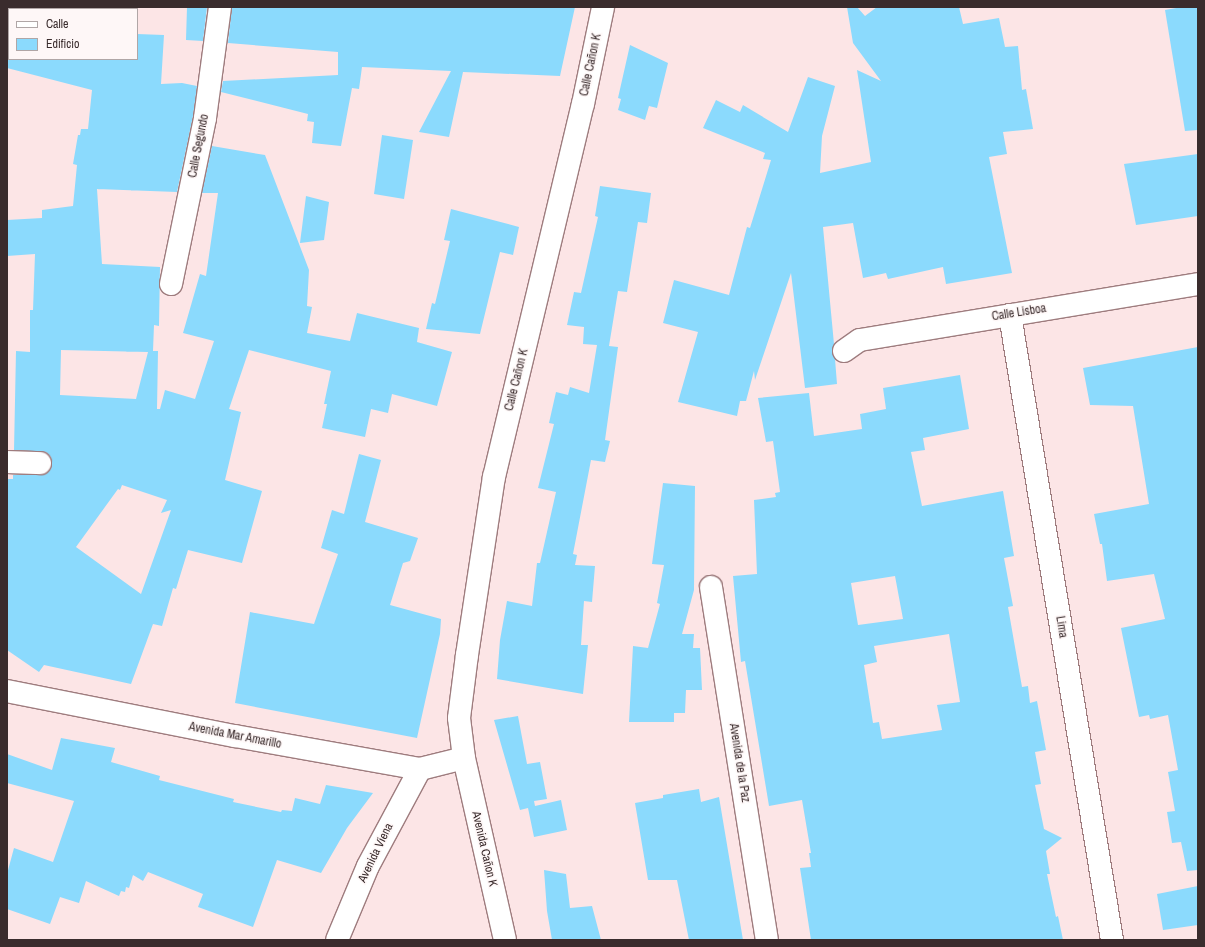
<!DOCTYPE html>
<html>
<head>
<meta charset="utf-8">
<style>
	body { margin:0 }
	#map { position:relative; width:1205px; height:947px; overflow:hidden; background:#fce5e6; font-family:"Archivo Narrow",sans-serif }
	div>[style] { position:absolute }
	.building>* { inset:0; background:#8bdafd }
	.roads { filter:drop-shadow(1px 0 #9e7c7e) drop-shadow(-1px 0 #9e7c7e) drop-shadow(0 1px #9e7c7e) drop-shadow(0 -1px #9e7c7e) }
	.minor>* { height:22px; margin:-11px; padding:0 11px; transform-origin:11px; border-radius:11px; background:#fff }
	span { translate:-50% -50%; white-space:nowrap; text-align:center; line-height:1.15; -webkit-text-stroke:3px #fef7f7; paint-order:stroke }
	.street-label { font-size:12px; color:#3a2c2d }
	.frame { position:absolute; inset:0; border:8px solid #3a2c2d; pointer-events:none }
	.legend { position:absolute; left:8px; top:8px; width:130px; height:52px; box-sizing:border-box; background:#fef7f7; border:1px solid #b0a6a6; margin:0; padding:5px 7px; list-style:none; font-size:12px; color:#3a2c2d }
	.legend li { display:flex; align-items:center; gap:8px; height:20px }
	.legend b { width:20px; border:1px solid #b0a6a6 }
</style>
</head>
<body>
<div id="map">
	<div class="building">
		<i style="clip-path:polygon(187px 7px,207px 7px,203px 41px,186px 40px)"></i>
		<i style="clip-path:polygon(232px 7px,575px 7px,560px 76px,463px 72px,449px 137px,419px 132px,451px 71px,362px 67px,359px 89px,352px 88px,341px 146px,312px 143px,314px 122px,307px 121px,308px 114px,221px 92px,223px 81px,338px 75px,338px 52px,228px 43px)"></i>
		<i style="clip-path:polygon(847px 7px,857px 7px,865px 16px,877px 7px,959px 7px,963px 24px,999px 18px,1005px 47px,1018px 46px,1022px 90px,1026px 89px,1033px 129px,1003px 132px,1007px 154px,989px 157px,1012px 273px,946px 284px,943px 267px,888px 279px,886px 273px,863px 278px,853px 223px,823px 227px,834px 344px,832px 352px,835px 359px,837px 384px,805px 388px,791px 273px,755px 380px,754px 371px,746px 401px,740px 401px,737px 416px,678px 402px,698px 332px,663px 323px,674px 280px,729px 295px,747px 227px,750px 228px,771px 160px,763px 159px,765px 153px,703px 128px,716px 100px,740px 112px,743px 105px,788px 132px,808px 77px,835px 86px,822px 136px,820px 173px,871px 162px,857px 70px,881px 81px,853px 43px)"></i>
		<i style="clip-path:polygon(1182px 7px,1198px 7px,1198px 130px,1185px 131px,1165px 10px)"></i>
		<i style="clip-path:polygon(evenodd,137px 34px,164px 35px,161px 84px,182px 83px,197px 86px,193px 116px,177px 192px,97px 189px,102px 264px,160px 267px,159px 326px,154px 325px,153px 351px,158px 351px,157px 409px,160px 409px,165px 390px,195px 399px,214px 341px,183px 333px,200px 274px,206px 276px,218px 193px,202px 193px,212px 146px,265px 155px,309px 270px,307px 306px,312px 307px,307px 333px,350px 341px,357px 313px,419px 328px,417px 342px,452px 352px,437px 406px,392px 394px,388px 413px,371px 409px,365px 437px,322px 428px,327px 404px,324px 404px,331px 371px,249px 350px,229px 409px,241px 412px,225px 480px,262px 491px,242px 563px,188px 550px,176px 589px,173px 588px,162px 626px,153px 624px,131px 684px,44px 665px,39px 672px,7px 650px,7px 479px,13px 479px,13px 475px,46px 474px,51px 469px,52px 463px,51px 457px,46px 452px,14px 450px,16px 351px,30px 352px,30px 310px,33px 310px,35px 254px,7px 256px,7px 220px,42px 218px,42px 210px,73px 206px,77px 165px,73px 164px,78px 135px,80px 135px,81px 129px,88px 129px,92px 90px,7px 68px,7px 59px,137px 59px,137px 34px,61px 350px,148px 352px,136px 399px,60px 395px,61px 350px,137px 34px,122px 485px,167px 500px,161px 513px,171px 510px,141px 594px,76px 547px,118px 489px,120px 490px,122px 485px)"></i>
		<i style="clip-path:polygon(630px 45px,668px 63px,657px 108px,649px 106px,645px 120px,618px 110px,621px 99px,618px 98px)"></i>
		<i style="clip-path:polygon(382px 135px,413px 140px,404px 199px,374px 194px)"></i>
		<i style="clip-path:polygon(1198px 154px,1198px 216px,1136px 225px,1124px 164px)"></i>
		<i style="clip-path:polygon(600px 186px,651px 193px,647px 223px,638px 222px,627px 292px,618px 291px,609px 346px,618px 347px,605px 440px,610px 441px,605px 462px,591px 460px,573px 554px,577px 555px,575px 565px,595px 566px,592px 602px,584px 601px,581px 645px,588px 645px,583px 694px,497px 679px,500px 640px,507px 601px,532px 606px,537px 563px,540px 563px,556px 492px,538px 488px,554px 424px,549px 423px,556px 392px,568px 395px,570px 387px,589px 393px,597px 345px,583px 344px,584px 327px,567px 325px,574px 292px,581px 293px,598px 217px,595px 216px)"></i>
		<i style="clip-path:polygon(306px 196px,329px 202px,324px 240px,300px 243px)"></i>
		<i style="clip-path:polygon(451px 209px,519px 227px,513px 255px,500px 252px,480px 334px,426px 329px,432px 303px,435px 304px,450px 241px,444px 240px)"></i>
		<i style="clip-path:polygon(1198px 347px,1198px 870px,1187px 871px,1181px 842px,1172px 843px,1167px 812px,1175px 811px,1168px 772px,1178px 770px,1168px 715px,1150px 719px,1149px 715px,1139px 717px,1121px 628px,1165px 619px,1154px 574px,1107px 581px,1102px 544px,1100px 544px,1094px 514px,1149px 504px,1133px 406px,1090px 405px,1083px 368px)"></i>
		<i style="clip-path:polygon(evenodd,960px 375px,969px 429px,923px 438px,925px 450px,911px 452px,922px 506px,1003px 491px,1014px 556px,1004px 558px,1013px 606px,1008px 607px,1022px 687px,1028px 686px,1030px 703px,1037px 701px,1046px 750px,1035px 752px,1041px 784px,1035px 785px,1044px 829px,1062px 838px,1046px 851px,1050px 874px,1047px 874px,1056px 917px,1058px 916px,1063px 940px,811px 940px,800px 868px,811px 867px,809px 853px,811px 853px,802px 800px,769px 806px,745px 661px,741px 662px,733px 576px,757px 574px,754px 500px,776px 497px,775px 493px,780px 492px,773px 441px,766px 442px,758px 398px,809px 393px,814px 436px,862px 429px,860px 414px,886px 409px,883px 388px,960px 375px,895px 576px,903px 619px,858px 625px,851px 583px,895px 576px,960px 375px,949px 634px,960px 702px,937px 705px,942px 730px,882px 739px,879px 722px,873px 723px,864px 665px,877px 662px,874px 646px,949px 634px)"></i>
		<i style="clip-path:polygon(359px 454px,381px 460px,365px 522px,418px 538px,410px 561px,403px 563px,390px 605px,441px 619px,440px 634px,417px 738px,235px 703px,250px 612px,314px 624px,338px 554px,321px 548px,332px 510px,344px 514px)"></i>
		<i style="clip-path:polygon(663px 483px,695px 486px,694px 590px,682px 634px,694px 634px,693px 648px,700px 648px,702px 690px,686px 690px,685px 713px,674px 713px,674px 722px,629px 722px,633px 646px,648px 648px,660px 604px,657px 603px,664px 565px,652px 564px)"></i>
		<i style="clip-path:polygon(518px 716px,527px 764px,540px 762px,547px 799px,534px 801px,535px 806px,561px 800px,567px 830px,534px 837px,528px 808px,520px 810px,494px 720px)"></i>
		<i style="clip-path:polygon(61px 738px,115px 748px,111px 762px,160px 776px,159px 780px,234px 799px,233px 802px,281px 812px,282px 810px,292px 811px,295px 798px,320px 804px,326px 785px,373px 793px,347px 828px,321px 873px,277px 860px,253px 927px,198px 907px,203px 894px,148px 872px,143px 881px,133px 875px,129px 888px,126px 887px,125px 892px,121px 891px,119px 896px,86px 881px,79px 903px,60px 897px,50px 924px,7px 909px,7px 874px,14px 848px,53px 862px,74px 801px,7px 783px,7px 754px,52px 770px)"></i>
		<i style="clip-path:polygon(699px 789px,701px 802px,719px 797px,743px 940px,689px 940px,677px 880px,648px 880px,635px 803px,663px 798px,663px 795px)"></i>
		<i style="clip-path:polygon(544px 870px,566px 874px,570px 908px,592px 906px,601px 940px,552px 940px,547px 911px)"></i>
		<i style="clip-path:polygon(1198px 886px,1198px 925px,1163px 930px,1157px 894px)"></i>
	</div>
	<div class="roads">
		<div class="minor">
			<i style="left:171px;top:284px;width:169px;rotate:-78.4deg"></i>
			<i style="left:205px;top:118px;width:112px;rotate:-82.3deg"></i>
			<i style="left:1010px;top:315px;width:633px;rotate:80.73deg"></i>
			<i style="left:844px;top:351px;width:19px;rotate:-35deg"></i>
			<i style="left:860px;top:340px;width:343px;rotate:-9.4deg"></i>
			<i style="left:7px;top:462px;width:33px;rotate:2deg"></i>
			<i style="left:711px;top:587px;width:357px;rotate:81deg"></i>
			<i style="left:7px;top:691px;width:232px;rotate:11.2deg"></i>
			<i style="left:235px;top:736px;width:188px;rotate:10.1deg"></i>
			<i style="left:420px;top:769px;width:45px;rotate:-14deg"></i>
			<i style="left:337px;top:940px;width:80px;rotate:-67.3deg"></i>
			<i style="left:368px;top:866px;width:110px;rotate:-61.8deg"></i>
			<i style="left:505px;top:940px;width:187px;rotate:-102.7deg"></i>
			<i style="left:464px;top:758px;width:40px;rotate:-97.1deg"></i>
			<i style="left:459px;top:718px;width:64px;rotate:-82.8deg"></i>
			<i style="left:467px;top:655px;width:180px;rotate:-81.4deg"></i>
			<i style="left:494px;top:477px;width:383px;rotate:-76.6deg"></i>
			<i style="left:583px;top:104px;width:99px;rotate:-78.3deg"></i>
		</div>
	</div>
	<div class="street-label">
		<span style="left:591px;top:65px;rotate:-78deg">Calle Cañon K</span>
		<span style="left:199px;top:146px;rotate:-79deg">Calle Segundo</span>
		<span style="left:1019px;top:313px;rotate:-9deg">Calle Lisboa</span>
		<span style="left:517px;top:380px;rotate:-76deg">Calle Cañon K</span>
		<span style="left:1061px;top:627px;rotate:81deg">Lima</span>
		<span style="left:235px;top:736px;rotate:11deg">Avenida Mar Amarillo</span>
		<span style="left:739px;top:763px;rotate:81deg">Avenida de la Paz</span>
		<span style="left:484px;top:849px;rotate:77deg">Avenida Cañon K</span>
		<span style="left:376px;top:853px;rotate:-64deg">Avenida Viena</span>
	</div>
	<div class="frame"></div>
	<ul class="legend">
	<li><b style="height:5px;background:#fff"></b>Calle</li>
	<li><b style="height:11px;background:#8bdafd"></b>Edificio</li>
	</ul>
</div>
</body>
</html>
